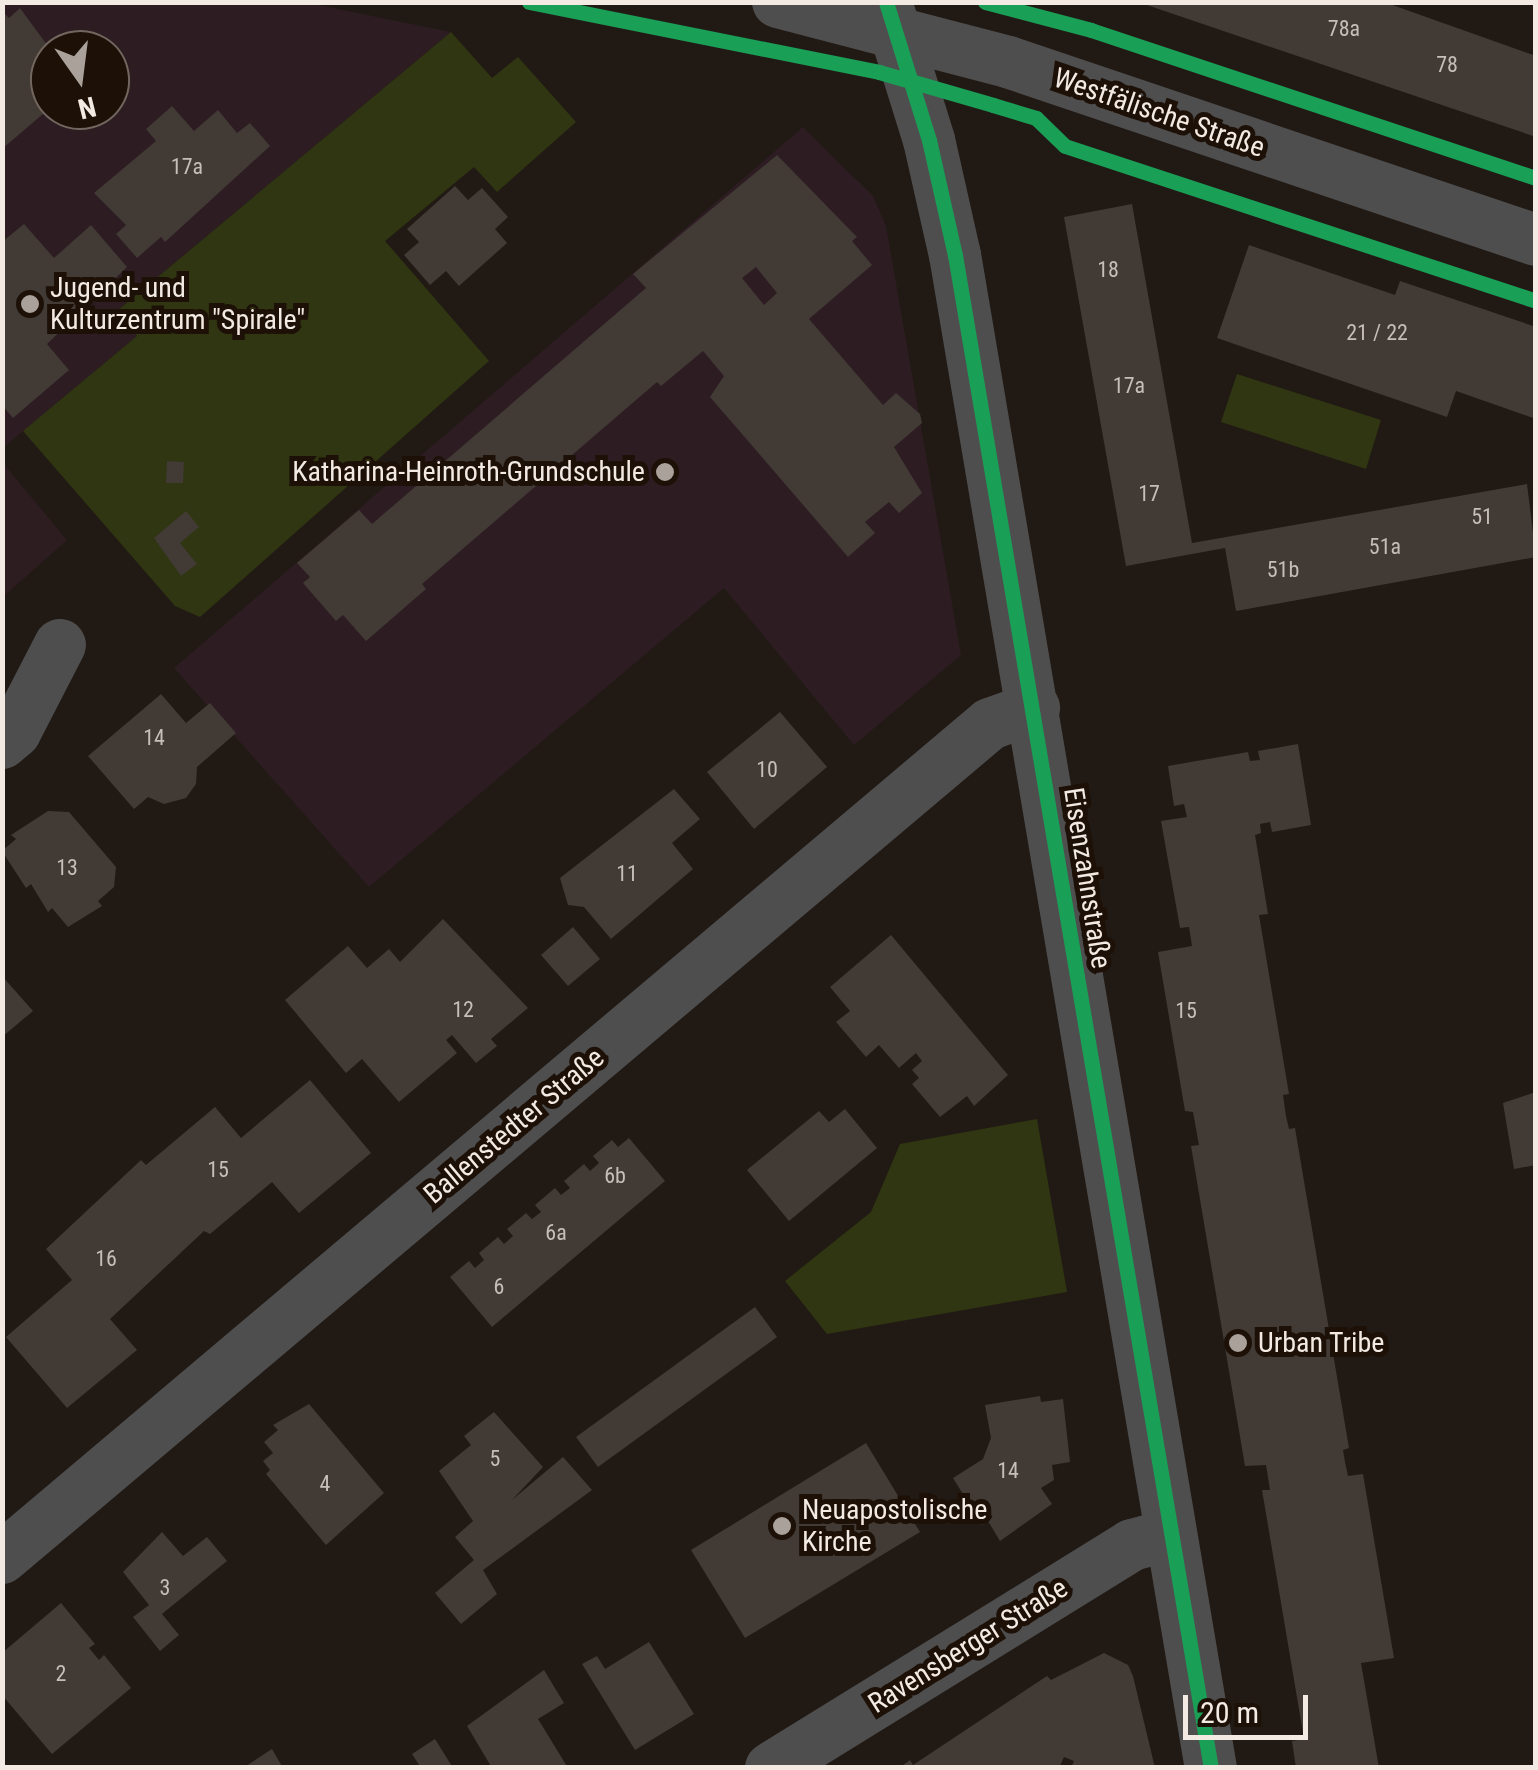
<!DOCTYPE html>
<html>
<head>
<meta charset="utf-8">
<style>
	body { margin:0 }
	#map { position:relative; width:1538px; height:1770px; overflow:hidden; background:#211a14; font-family:"Roboto Condensed",sans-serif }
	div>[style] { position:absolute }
	.commercial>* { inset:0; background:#2d1d21 }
	.education>* { inset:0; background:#2d1d23 }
	.green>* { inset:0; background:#2f3611 }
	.building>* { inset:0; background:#413a35 }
	.minor>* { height:52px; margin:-26px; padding:0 26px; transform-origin:26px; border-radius:26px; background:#4f4e4f }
	.cycleway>* { height:15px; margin:-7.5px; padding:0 7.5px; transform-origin:7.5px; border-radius:7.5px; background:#1a9f57 }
	.dots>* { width:28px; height:28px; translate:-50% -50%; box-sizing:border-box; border:5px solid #1c1007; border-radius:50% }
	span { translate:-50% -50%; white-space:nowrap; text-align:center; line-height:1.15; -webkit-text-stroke:10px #1c1007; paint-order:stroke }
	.number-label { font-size:22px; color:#c6beb8 }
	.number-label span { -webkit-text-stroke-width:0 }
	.street-label { font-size:28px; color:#f3eae3 }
	.poi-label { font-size:28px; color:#f3eae3 }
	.left { translate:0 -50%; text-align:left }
	.right { translate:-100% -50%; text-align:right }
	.frame { position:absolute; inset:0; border:5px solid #f3eae3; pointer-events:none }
	.north { position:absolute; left:30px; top:30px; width:100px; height:100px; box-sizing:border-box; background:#1c1007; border:2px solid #72675f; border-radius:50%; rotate:166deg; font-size:28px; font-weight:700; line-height:40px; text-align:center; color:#f3eae3 }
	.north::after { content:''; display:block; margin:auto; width:35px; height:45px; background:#aaa19b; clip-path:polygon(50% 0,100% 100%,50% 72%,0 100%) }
	.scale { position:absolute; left:1183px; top:1695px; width:125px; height:45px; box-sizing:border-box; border:5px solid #f3eae3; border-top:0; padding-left:12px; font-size:30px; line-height:35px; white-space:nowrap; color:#f3eae3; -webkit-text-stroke:8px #1c1007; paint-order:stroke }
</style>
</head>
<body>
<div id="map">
	<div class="commercial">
		<i style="clip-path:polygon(3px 463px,67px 540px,3px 597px,2px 597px)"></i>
	</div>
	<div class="education">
		<i style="clip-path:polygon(evenodd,3px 3px,308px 3px,451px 32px,117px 311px,137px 336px,3px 448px,3px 3px,50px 50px,110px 50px,110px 110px,50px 110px,50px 50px)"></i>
		<i style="clip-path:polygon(803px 127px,873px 196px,886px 226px,961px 655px,854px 745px,724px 588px,369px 887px,174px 668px)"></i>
	</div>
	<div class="green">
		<i style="clip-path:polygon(451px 32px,492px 78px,518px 57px,576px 122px,497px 192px,474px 167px,385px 241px,489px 361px,200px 617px,175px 606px,23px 431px,137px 336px,117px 311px)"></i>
		<i style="clip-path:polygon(1237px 374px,1381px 420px,1366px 469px,1221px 422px)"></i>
		<i style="clip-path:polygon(1037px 1119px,1067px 1292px,827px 1334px,785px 1281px,871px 1212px,900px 1144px)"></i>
	</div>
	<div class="building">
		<i style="clip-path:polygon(1384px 2px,1536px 56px,1536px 137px,1141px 3px)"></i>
		<i style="clip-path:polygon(20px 8px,50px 49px,50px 108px,2px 149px,2px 11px,9px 18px)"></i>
		<i style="clip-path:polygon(172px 106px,194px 131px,218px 110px,237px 133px,250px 123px,270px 146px,165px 242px,161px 237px,137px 258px,116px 234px,126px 225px,94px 193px,156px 141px,146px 129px)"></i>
		<i style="clip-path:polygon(evenodd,777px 155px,857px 237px,852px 241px,872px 265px,809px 319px,883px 405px,896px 393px,920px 414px,922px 423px,894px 447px,922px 493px,899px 513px,889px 502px,865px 522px,875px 533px,848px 557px,710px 397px,724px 376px,703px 351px,661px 386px,657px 382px,422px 584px,426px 589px,366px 641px,343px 615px,336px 621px,303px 583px,310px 577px,297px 563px,359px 510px,372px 524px,646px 288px,633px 274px,777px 155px,756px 267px,777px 293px,764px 305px,742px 278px,756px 267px)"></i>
		<i style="clip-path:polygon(455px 186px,468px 200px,482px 188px,508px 217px,495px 229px,507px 243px,459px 286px,446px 271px,430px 285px,404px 255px,419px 242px,407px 229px)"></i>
		<i style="clip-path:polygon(1132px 204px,1192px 543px,1527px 484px,1536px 557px,1236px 611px,1225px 548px,1126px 566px,1064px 217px)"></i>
		<i style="clip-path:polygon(24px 224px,54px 258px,91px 225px,127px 267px,47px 344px,69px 370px,13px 418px,2px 405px,2px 242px)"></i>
		<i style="clip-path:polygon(1249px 245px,1395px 295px,1400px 281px,1536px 327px,1536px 419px,1456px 391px,1447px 417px,1217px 338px)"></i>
		<i style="clip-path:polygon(167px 461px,184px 462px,183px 483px,166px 483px)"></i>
		<i style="clip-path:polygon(186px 511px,199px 527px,180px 543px,197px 564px,181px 576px,154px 538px)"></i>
		<i style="clip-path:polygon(161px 694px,186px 723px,210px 703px,236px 733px,197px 767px,196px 784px,186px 798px,164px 804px,148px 797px,134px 809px,88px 756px)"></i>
		<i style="clip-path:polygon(780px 712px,827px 767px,754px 829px,707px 772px)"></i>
		<i style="clip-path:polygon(1298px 744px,1311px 825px,1272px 832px,1270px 822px,1260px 824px,1261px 833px,1255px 835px,1268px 914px,1259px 915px,1289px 1094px,1283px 1095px,1286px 1116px,1289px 1129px,1295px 1128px,1349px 1448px,1343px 1450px,1345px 1462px,1348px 1476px,1363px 1474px,1394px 1658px,1361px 1663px,1379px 1768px,1296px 1768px,1292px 1741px,1304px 1739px,1262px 1490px,1270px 1490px,1266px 1465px,1245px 1466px,1191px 1146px,1199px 1145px,1193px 1112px,1185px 1111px,1158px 952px,1192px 946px,1189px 927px,1180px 928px,1161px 821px,1187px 817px,1184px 804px,1174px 806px,1168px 766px,1248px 752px,1250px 761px,1260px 760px,1258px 751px)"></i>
		<i style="clip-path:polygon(674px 789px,700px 819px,672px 843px,693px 869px,611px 939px,584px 907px,568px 905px,560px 878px)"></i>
		<i style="clip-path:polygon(48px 811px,69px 812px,116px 867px,114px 887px,98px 901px,102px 906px,68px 927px,52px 908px,48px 912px,31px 884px,26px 888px,2px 851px,16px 839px,11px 835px)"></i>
		<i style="clip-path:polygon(443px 919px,528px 1008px,491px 1039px,497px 1046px,476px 1063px,452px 1035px,446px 1040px,457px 1053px,399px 1102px,362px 1059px,346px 1073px,285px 1000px,348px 946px,367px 968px,389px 949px,400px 962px)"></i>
		<i style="clip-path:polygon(573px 927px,600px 959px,568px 986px,541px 955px)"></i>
		<i style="clip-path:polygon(891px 935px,1008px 1075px,974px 1106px,967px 1096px,940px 1117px,912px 1084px,919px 1078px,912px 1070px,922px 1061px,916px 1053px,899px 1068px,879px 1045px,866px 1057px,836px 1022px,850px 1011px,830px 987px)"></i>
		<i style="clip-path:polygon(2px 976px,33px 1011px,2px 1037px)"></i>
		<i style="clip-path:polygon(310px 1080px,371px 1153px,299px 1213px,272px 1182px,210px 1234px,204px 1231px,110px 1319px,137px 1350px,67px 1408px,6px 1337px,72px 1280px,46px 1249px,141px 1160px,146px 1165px,215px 1107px,241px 1138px)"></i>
		<i style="clip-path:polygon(1536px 1092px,1536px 1165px,1514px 1169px,1503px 1103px)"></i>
		<i style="clip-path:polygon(845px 1109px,877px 1148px,789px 1221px,747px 1170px,819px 1111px,829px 1122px)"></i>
		<i style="clip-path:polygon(629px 1138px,665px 1181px,492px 1327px,450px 1277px,469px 1261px,475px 1268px,484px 1260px,479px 1253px,498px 1237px,504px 1244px,513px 1236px,507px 1229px,526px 1213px,532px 1219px,541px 1212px,535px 1205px,555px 1188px,561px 1195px,570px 1188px,564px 1181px,584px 1164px,590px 1171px,599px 1163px,593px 1156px,612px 1140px,618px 1147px)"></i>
		<i style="clip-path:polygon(755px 1307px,777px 1337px,598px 1467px,576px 1437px)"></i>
		<i style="clip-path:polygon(1040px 1396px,1041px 1402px,1063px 1399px,1070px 1462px,1052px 1465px,1054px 1480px,1041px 1488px,1052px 1504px,1000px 1541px,988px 1521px,982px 1525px,953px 1478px,983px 1459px,991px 1438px,985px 1405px)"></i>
		<i style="clip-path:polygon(309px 1404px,384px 1493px,326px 1545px,266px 1474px,270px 1470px,263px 1461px,273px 1453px,264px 1442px,278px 1430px,273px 1425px)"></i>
		<i style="clip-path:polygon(494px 1412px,543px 1467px,512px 1500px,563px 1457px,592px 1490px,483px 1570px,497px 1594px,461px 1624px,435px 1593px,474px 1560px,455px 1537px,473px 1521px,439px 1471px,471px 1445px,464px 1436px)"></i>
		<i style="clip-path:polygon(866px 1443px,920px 1532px,745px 1638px,691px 1550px)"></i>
		<i style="clip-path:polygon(162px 1532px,183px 1556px,207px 1537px,227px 1561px,162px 1614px,179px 1635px,160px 1651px,133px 1617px,149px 1605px,123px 1572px)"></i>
		<i style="clip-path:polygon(61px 1603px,95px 1644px,89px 1648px,99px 1660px,104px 1655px,131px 1688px,52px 1754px,2px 1695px,2px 1653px)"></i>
		<i style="clip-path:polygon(649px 1642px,694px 1714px,635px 1750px,582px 1664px,597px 1656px,605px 1669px)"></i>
		<i style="clip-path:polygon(1104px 1653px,1128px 1665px,1133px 1676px,1155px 1768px,1071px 1768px,1074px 1761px,1064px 1757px,1059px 1768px,899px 1768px,910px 1760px,913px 1765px,1047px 1676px,1051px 1680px)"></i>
		<i style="clip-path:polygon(544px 1670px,564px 1703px,538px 1719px,568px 1768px,492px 1768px,467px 1726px)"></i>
		<i style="clip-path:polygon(435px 1739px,453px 1768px,421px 1768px,412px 1754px)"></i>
		<i style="clip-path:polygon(272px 1749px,283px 1768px,243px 1768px)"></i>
	</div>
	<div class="minor">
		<i style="left:778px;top:2px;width:238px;rotate:14.6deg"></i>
		<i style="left:1008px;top:62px;width:557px;rotate:18.63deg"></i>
		<i style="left:886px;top:2px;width:145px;rotate:72.7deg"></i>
		<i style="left:929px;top:140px;width:118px;rotate:77.3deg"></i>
		<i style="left:955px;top:255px;width:1535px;rotate:80.4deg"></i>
		<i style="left:2px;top:743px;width:17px;rotate:-40deg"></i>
		<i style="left:15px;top:732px;width:98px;rotate:-62.7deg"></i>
		<i style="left:2px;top:1558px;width:1293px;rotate:-40.17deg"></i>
		<i style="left:990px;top:724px;width:47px;rotate:-20deg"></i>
		<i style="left:771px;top:1768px;width:424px;rotate:-31.7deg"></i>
		<i style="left:1132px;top:1545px;width:39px;rotate:-15deg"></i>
	</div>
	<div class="cycleway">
		<i style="left:529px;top:2px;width:357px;rotate:11.3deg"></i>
		<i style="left:879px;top:72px;width:119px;rotate:16.1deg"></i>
		<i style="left:993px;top:105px;width:45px;rotate:16.8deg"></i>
		<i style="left:1036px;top:118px;width:40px;rotate:44deg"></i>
		<i style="left:1065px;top:146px;width:496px;rotate:18.2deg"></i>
		<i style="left:886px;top:2px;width:145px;rotate:72.7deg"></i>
		<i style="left:929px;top:140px;width:118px;rotate:77.3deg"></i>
		<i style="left:955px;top:255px;width:1535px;rotate:80.4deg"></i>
		<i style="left:985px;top:2px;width:110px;rotate:14.8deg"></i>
		<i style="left:1091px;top:30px;width:469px;rotate:18.4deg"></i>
	</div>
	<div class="dots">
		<i style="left:30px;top:304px;background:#aaa19b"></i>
		<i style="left:665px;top:472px;background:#aaa19b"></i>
		<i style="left:1238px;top:1343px;background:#aaa19b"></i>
		<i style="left:782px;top:1526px;background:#aaa19b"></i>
	</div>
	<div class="number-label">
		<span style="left:1344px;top:29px">78a</span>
		<span style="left:1447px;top:65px">78</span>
		<span style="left:187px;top:167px">17a</span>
		<span style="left:1108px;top:270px">18</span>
		<span style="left:1377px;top:333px">21 / 22</span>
		<span style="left:1129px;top:386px">17a</span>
		<span style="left:1149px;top:494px">17</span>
		<span style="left:1482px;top:517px">51</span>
		<span style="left:1385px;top:547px">51a</span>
		<span style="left:1283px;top:570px">51b</span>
		<span style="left:154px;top:738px">14</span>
		<span style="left:767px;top:770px">10</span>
		<span style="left:67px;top:868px">13</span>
		<span style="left:627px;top:874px">11</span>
		<span style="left:463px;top:1010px">12</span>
		<span style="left:1186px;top:1011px">15</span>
		<span style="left:218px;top:1170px">15</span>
		<span style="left:615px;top:1176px">6b</span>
		<span style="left:556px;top:1233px">6a</span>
		<span style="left:106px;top:1259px">16</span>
		<span style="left:499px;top:1287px">6</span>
		<span style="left:495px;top:1459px">5</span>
		<span style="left:1008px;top:1471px">14</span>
		<span style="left:325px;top:1484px">4</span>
		<span style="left:165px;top:1588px">3</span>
		<span style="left:61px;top:1674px">2</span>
	</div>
	<div class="street-label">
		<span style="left:1159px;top:113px;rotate:19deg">Westfälische Straße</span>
		<span style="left:1087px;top:878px;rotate:81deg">Eisenzahnstraße</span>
		<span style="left:514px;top:1126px;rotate:-40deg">Ballenstedter Straße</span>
		<span style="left:968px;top:1646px;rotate:-32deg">Ravensberger Straße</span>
	</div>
	<div class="poi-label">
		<span class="left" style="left:50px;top:304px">Jugend- und<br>Kulturzentrum "Spirale"</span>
		<span class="right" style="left:645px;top:472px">Katharina-Heinroth-Grundschule</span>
		<span class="left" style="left:1258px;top:1343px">Urban Tribe</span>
		<span class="left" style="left:802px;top:1526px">Neuapostolische<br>Kirche</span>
	</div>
	<div class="frame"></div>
	<div class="north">N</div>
	<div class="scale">20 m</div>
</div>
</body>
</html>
